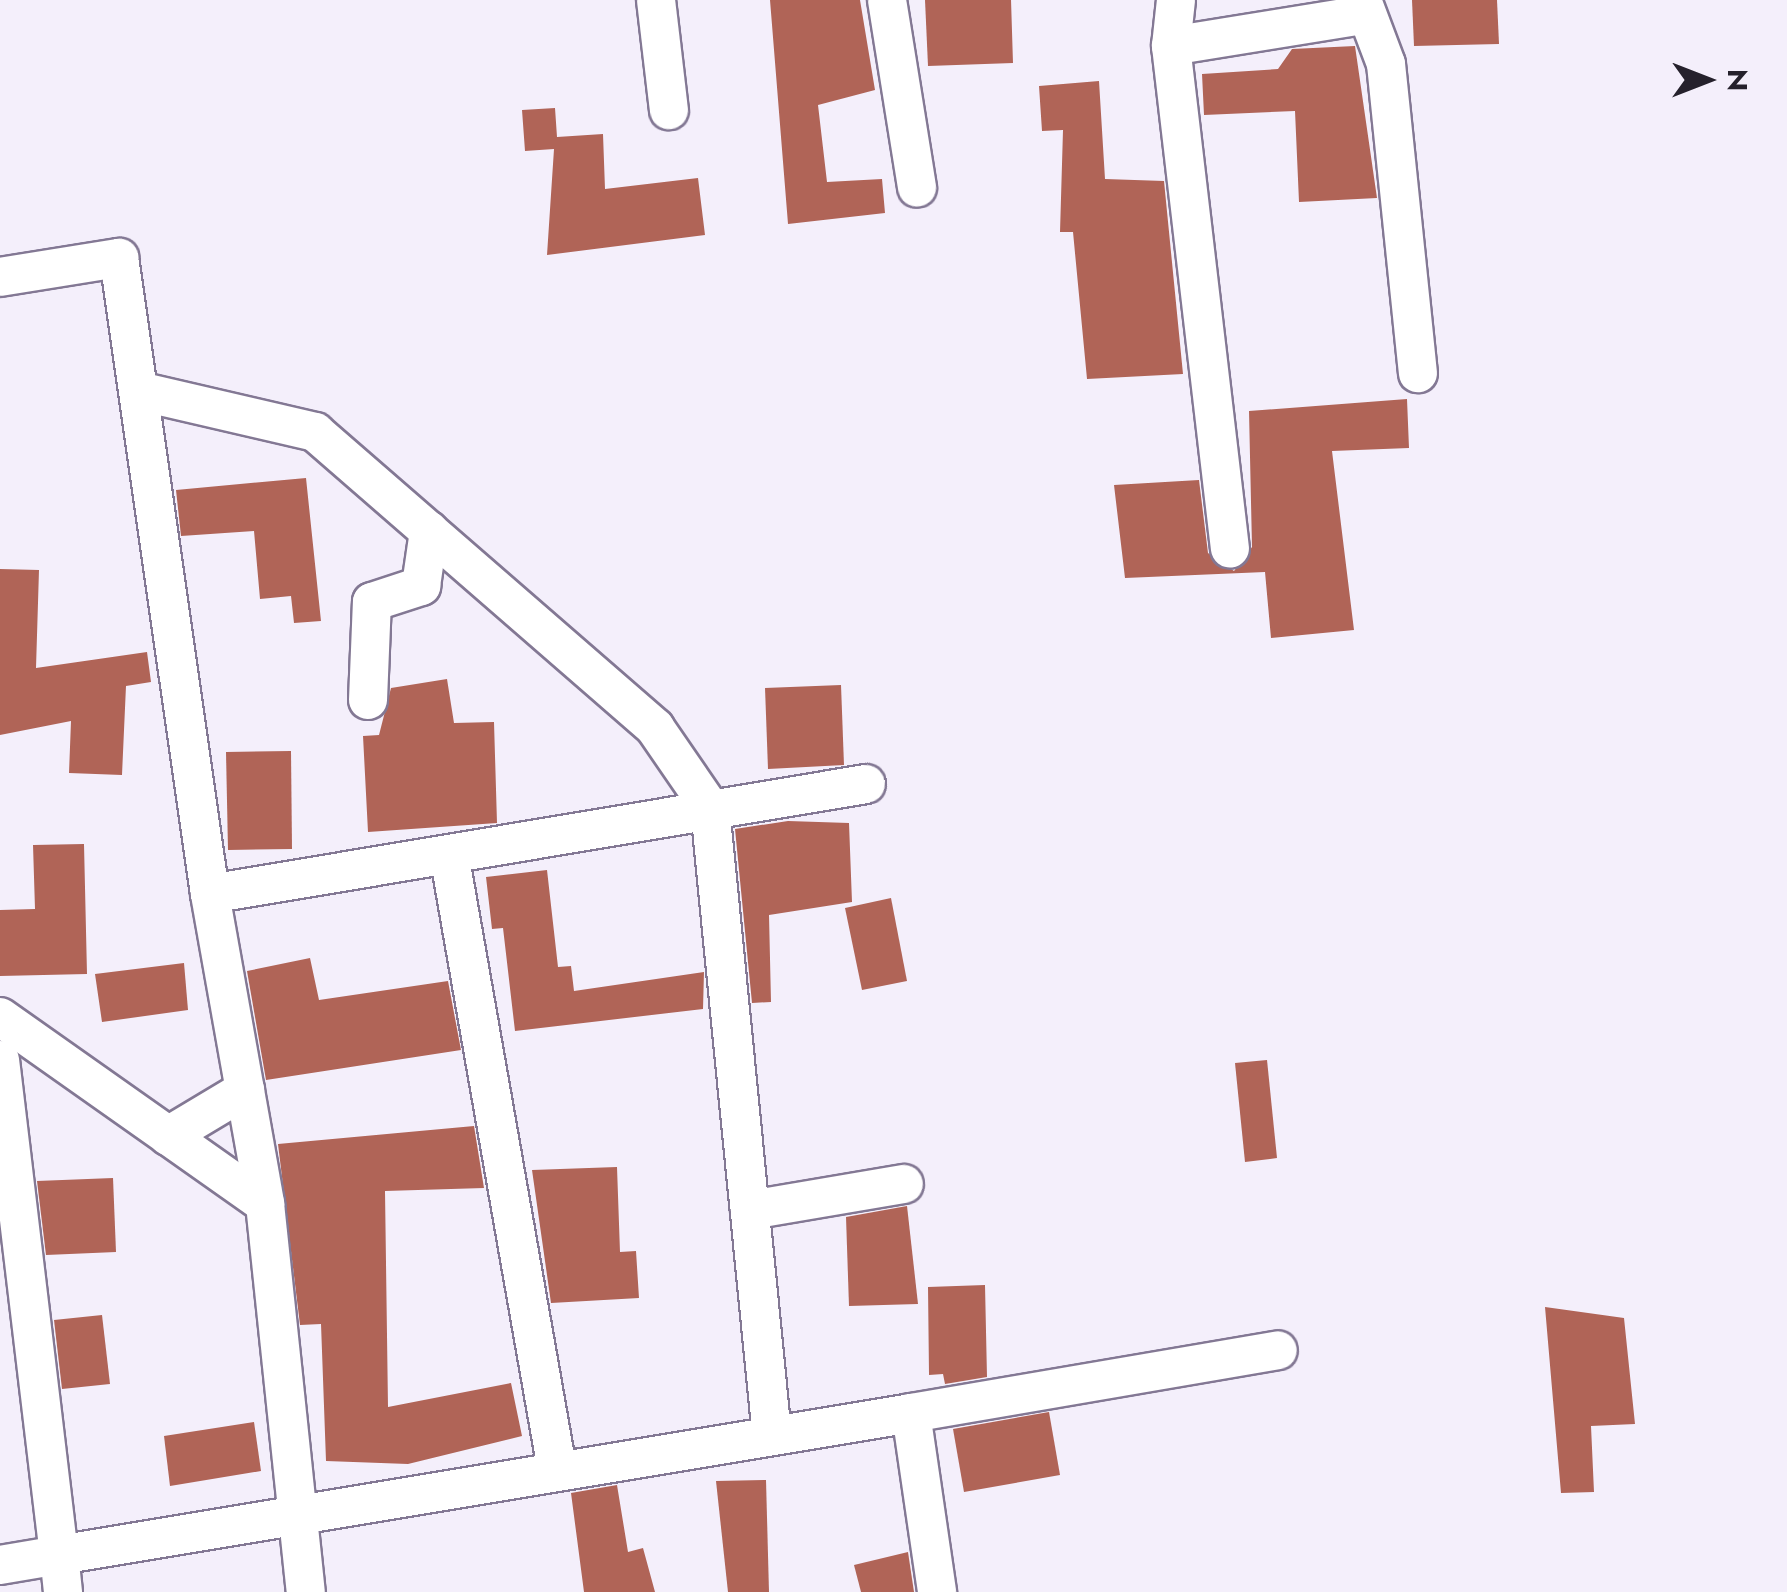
<!DOCTYPE html>
<html>
<head>
<meta charset="utf-8">
<style>
	body { margin:0 }
	#map { position:relative; width:1787px; height:1592px; overflow:hidden; background:#f4effb; font-family:Jost,sans-serif }
	div>[style] { position:absolute }
	.building>* { inset:0; background:#b06457 }
	.roads { filter:drop-shadow(2px 0 #837894) drop-shadow(-2px 0 #837894) drop-shadow(0 2px #837894) drop-shadow(0 -2px #837894) }
	.street>* { height:38px; margin:-19px; padding:0 19px; transform-origin:19px; border-radius:19px; background:#fff }
	span { translate:-50% -50%; white-space:nowrap; text-align:center; line-height:1.15; -webkit-text-stroke:8px #f4effb; paint-order:stroke }
	.north { position:absolute; left:1657px; top:30px; width:100px; height:100px; -webkit-text-stroke:8px #f4effb; paint-order:stroke; rotate:90deg; font-size:28px; font-weight:700; line-height:40px; text-align:center; color:#25212c }
	.north::after { content:''; display:block; margin:auto; width:35px; height:45px; background:#25212c; clip-path:polygon(50% 0,100% 100%,50% 72%,0 100%) }
</style>
</head>
<body>
<div id="map">
	<div class="building">
		<i style="clip-path:polygon(770px 0,860px 0,875px 90px,818px 105px,827px 182px,882px 179px,885px 213px,788px 224px)"></i>
		<i style="clip-path:polygon(925px 0,1011px 0,1013px 63px,928px 66px)"></i>
		<i style="clip-path:polygon(1412px 0,1497px 0,1499px 44px,1414px 46px)"></i>
		<i style="clip-path:polygon(1355px 46px,1377px 198px,1299px 202px,1295px 111px,1204px 115px,1202px 74px,1278px 69px,1292px 49px)"></i>
		<i style="clip-path:polygon(1099px 81px,1105px 179px,1164px 181px,1183px 374px,1087px 379px,1073px 232px,1060px 232px,1063px 130px,1042px 131px,1039px 86px)"></i>
		<i style="clip-path:polygon(555px 108px,557px 137px,603px 134px,605px 189px,698px 178px,705px 235px,547px 255px,554px 149px,525px 151px,522px 110px)"></i>
		<i style="clip-path:polygon(1407px 399px,1409px 448px,1332px 451px,1354px 630px,1271px 638px,1265px 572px,1125px 578px,1114px 485px,1199px 480px,1208px 553px,1234px 571px,1252px 547px,1249px 411px)"></i>
		<i style="clip-path:polygon(306px 478px,321px 621px,294px 623px,291px 596px,260px 599px,254px 531px,181px 536px,176px 490px)"></i>
		<i style="clip-path:polygon(0 569px,39px 570px,36px 668px,147px 652px,151px 682px,126px 686px,122px 775px,69px 773px,71px 721px,0 735px)"></i>
		<i style="clip-path:polygon(447px 679px,454px 723px,494px 722px,497px 823px,368px 832px,363px 736px,379px 735px,391px 688px)"></i>
		<i style="clip-path:polygon(841px 685px,844px 765px,768px 769px,765px 688px)"></i>
		<i style="clip-path:polygon(291px 751px,292px 849px,228px 850px,226px 752px)"></i>
		<i style="clip-path:polygon(788px 821px,849px 823px,852px 902px,769px 915px,771px 1002px,752px 1003px,735px 829px)"></i>
		<i style="clip-path:polygon(84px 844px,87px 974px,0 976px,0 910px,35px 909px,33px 845px)"></i>
		<i style="clip-path:polygon(547px 870px,558px 967px,571px 966px,574px 991px,704px 972px,703px 1009px,515px 1031px,503px 928px,492px 929px,486px 877px)"></i>
		<i style="clip-path:polygon(891px 898px,907px 981px,862px 990px,845px 908px)"></i>
		<i style="clip-path:polygon(310px 958px,319px 1000px,448px 981px,461px 1050px,266px 1080px,247px 971px)"></i>
		<i style="clip-path:polygon(184px 963px,188px 1010px,102px 1022px,95px 974px)"></i>
		<i style="clip-path:polygon(1267px 1060px,1277px 1158px,1245px 1162px,1235px 1063px)"></i>
		<i style="clip-path:polygon(474px 1126px,484px 1188px,385px 1191px,388px 1407px,511px 1383px,522px 1436px,408px 1464px,326px 1461px,321px 1324px,300px 1325px,278px 1144px)"></i>
		<i style="clip-path:polygon(617px 1167px,620px 1252px,636px 1251px,639px 1298px,551px 1303px,532px 1170px)"></i>
		<i style="clip-path:polygon(113px 1178px,116px 1252px,46px 1255px,37px 1181px)"></i>
		<i style="clip-path:polygon(907px 1206px,918px 1304px,849px 1306px,846px 1217px)"></i>
		<i style="clip-path:polygon(985px 1285px,987px 1377px,945px 1384px,943px 1374px,929px 1375px,928px 1287px)"></i>
		<i style="clip-path:polygon(1545px 1307px,1624px 1318px,1635px 1424px,1591px 1426px,1594px 1492px,1561px 1493px)"></i>
		<i style="clip-path:polygon(102px 1315px,110px 1384px,62px 1389px,54px 1320px)"></i>
		<i style="clip-path:polygon(1049px 1412px,1060px 1475px,964px 1492px,953px 1429px)"></i>
		<i style="clip-path:polygon(254px 1422px,261px 1471px,170px 1486px,164px 1436px)"></i>
		<i style="clip-path:polygon(766px 1480px,769px 1592px,728px 1592px,716px 1481px)"></i>
		<i style="clip-path:polygon(617px 1485px,628px 1552px,643px 1548px,655px 1592px,584px 1592px,571px 1493px)"></i>
		<i style="clip-path:polygon(908px 1552px,914px 1592px,861px 1592px,854px 1565px)"></i>
	</div>
	<div class="roads">
		<div class="street">
			<i style="left:656px;top:0;width:111px;rotate:83.3deg"></i>
			<i style="left:887px;top:0;width:190px;rotate:80.9deg"></i>
			<i style="left:1176px;top:0;width:46px;rotate:96.2deg"></i>
			<i style="left:1171px;top:46px;width:506px;rotate:83.31deg"></i>
			<i style="left:1362px;top:0;width:68px;rotate:69.4deg"></i>
			<i style="left:1386px;top:64px;width:311px;rotate:84.1deg"></i>
			<i style="left:1171px;top:46px;width:194px;rotate:-9.2deg"></i>
			<i style="left:0;top:277px;width:121px;rotate:-9.1deg"></i>
			<i style="left:119px;top:258px;width:642px;rotate:81.86deg"></i>
			<i style="left:210px;top:894px;width:315px;rotate:79.9deg"></i>
			<i style="left:265px;top:1204px;width:390px;rotate:84deg"></i>
			<i style="left:139px;top:391px;width:181px;rotate:13.1deg"></i>
			<i style="left:315px;top:432px;width:451px;rotate:41deg"></i>
			<i style="left:655px;top:728px;width:97px;rotate:55.5deg"></i>
			<i style="left:710px;top:808px;width:631px;rotate:84.36deg"></i>
			<i style="left:368px;top:700px;width:98px;rotate:-87.7deg"></i>
			<i style="left:372px;top:602px;width:52px;rotate:-18.1deg"></i>
			<i style="left:421px;top:586px;width:56px;rotate:-81.7deg"></i>
			<i style="left:449px;top:854px;width:624px;rotate:80.04deg"></i>
			<i style="left:210px;top:894px;width:665px;rotate:-9.52deg"></i>
			<i style="left:0;top:1017px;width:324px;rotate:35.2deg"></i>
			<i style="left:0;top:1060px;width:499px;rotate:83.2deg"></i>
			<i style="left:59px;top:1555px;width:60px;rotate:170.4deg"></i>
			<i style="left:168px;top:1136px;width:90px;rotate:-30.9deg"></i>
			<i style="left:750px;top:1210px;width:156px;rotate:-9.6deg"></i>
			<i style="left:911px;top:1413px;width:372px;rotate:-9.7deg"></i>
			<i style="left:63px;top:1592px;width:37px;rotate:-96deg"></i>
			<i style="left:59px;top:1555px;width:864px;rotate:-9.46deg"></i>
			<i style="left:911px;top:1413px;width:181px;rotate:81.7deg"></i>
		</div>
	</div>
	<div class="north">N</div>
</div>
</body>
</html>
